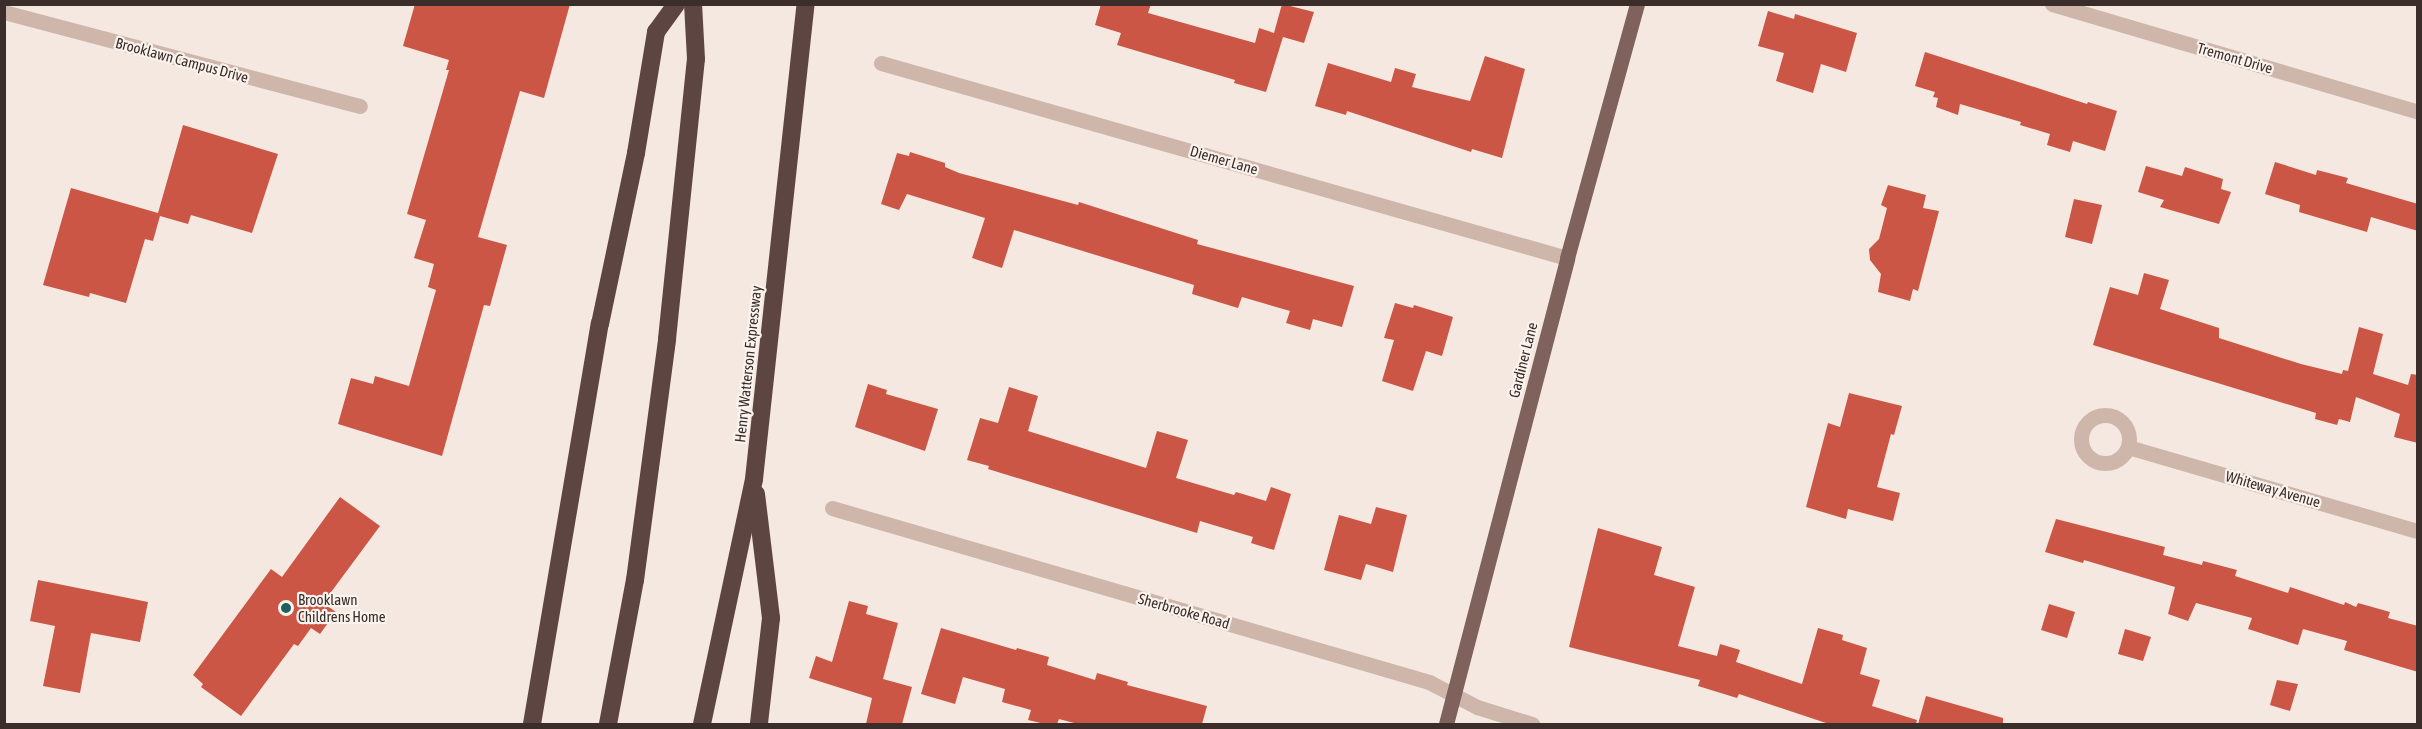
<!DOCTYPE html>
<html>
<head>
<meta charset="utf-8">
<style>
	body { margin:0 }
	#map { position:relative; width:2422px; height:729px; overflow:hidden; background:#f4e8e0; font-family:"Asap Condensed",sans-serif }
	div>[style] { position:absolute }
	.building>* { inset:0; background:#cc5646 }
	.minor>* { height:15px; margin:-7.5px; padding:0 7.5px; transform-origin:7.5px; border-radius:7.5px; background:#ceb6ab }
	.minor>.ring { margin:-7.5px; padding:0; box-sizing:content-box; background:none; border:15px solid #ceb6ab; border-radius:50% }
	.major>* { height:15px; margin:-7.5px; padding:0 7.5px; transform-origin:7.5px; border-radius:7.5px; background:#7e625b }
	.highway>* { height:18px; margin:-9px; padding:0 9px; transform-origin:9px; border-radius:9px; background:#5d4641 }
	.dots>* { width:16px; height:16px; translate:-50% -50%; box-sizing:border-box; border:3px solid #fbf3ed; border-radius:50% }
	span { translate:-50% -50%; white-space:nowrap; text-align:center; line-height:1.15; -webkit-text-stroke:4.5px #fbf3ed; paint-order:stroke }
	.street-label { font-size:15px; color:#3b2d2a }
	.poi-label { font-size:15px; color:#3b2d2a }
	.left { translate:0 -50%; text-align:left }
	.frame { position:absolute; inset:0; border:6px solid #3b2d2a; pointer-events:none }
</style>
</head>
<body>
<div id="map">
	<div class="building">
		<i style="clip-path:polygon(415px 4px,570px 4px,544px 98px,520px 91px,478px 237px,507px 245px,490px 306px,484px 305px,442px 456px,338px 424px,351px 378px,373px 384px,375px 376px,409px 386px,436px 290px,428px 287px,434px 264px,414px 258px,426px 220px,407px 214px,449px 70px,446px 70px,449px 60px,403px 46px)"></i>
		<i style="clip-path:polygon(1101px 4px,1151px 4px,1148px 13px,1255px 43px,1259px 28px,1274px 33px,1282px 4px,1314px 12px,1304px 43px,1283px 37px,1266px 92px,1234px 83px,1235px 80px,1117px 45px,1121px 33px,1095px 25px)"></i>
		<i style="clip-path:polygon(1768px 11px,1794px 19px,1795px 14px,1857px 33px,1846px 72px,1821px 64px,1813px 93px,1776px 81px,1784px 53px,1758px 46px)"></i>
		<i style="clip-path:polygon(1925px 52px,2087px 104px,2088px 102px,2117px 111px,2105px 151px,2073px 141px,2070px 152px,2047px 145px,2050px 134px,2020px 125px,2021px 122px,1960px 104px,1958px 115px,1936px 107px,1938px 98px,1933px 97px,1935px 92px,1915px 86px)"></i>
		<i style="clip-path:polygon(1485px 56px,1525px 69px,1502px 158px,1472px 149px,1471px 152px,1347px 111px,1346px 115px,1315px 106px,1328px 63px,1391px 82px,1395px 68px,1416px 74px,1412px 87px,1470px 101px)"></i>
		<i style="clip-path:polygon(183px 125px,278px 154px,252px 233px,191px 215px,188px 224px,160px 216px,153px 241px,145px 239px,126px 303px,90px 293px,89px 297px,43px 285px,71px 188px,158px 213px)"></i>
		<i style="clip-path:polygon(910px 152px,945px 163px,945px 167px,959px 173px,1078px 205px,1079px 202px,1198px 240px,1197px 244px,1354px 286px,1342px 327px,1313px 319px,1310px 330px,1286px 323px,1290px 311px,1242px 297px,1238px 308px,1192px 294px,1194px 285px,1014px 230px,1002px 268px,972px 258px,985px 218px,907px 194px,899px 210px,881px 204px,897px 153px,909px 156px)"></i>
		<i style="clip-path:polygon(2275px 162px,2316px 175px,2317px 170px,2348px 178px,2346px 183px,2418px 204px,2418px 231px,2371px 217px,2367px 232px,2299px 212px,2300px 205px,2265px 194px)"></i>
		<i style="clip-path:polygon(2146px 166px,2182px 176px,2185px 167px,2223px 179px,2221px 189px,2231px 192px,2219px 224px,2160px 207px,2164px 200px,2138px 192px)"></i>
		<i style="clip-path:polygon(1888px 185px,1926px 195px,1923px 208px,1939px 211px,1918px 291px,1913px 289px,1910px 301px,1878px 292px,1881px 274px,1870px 260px,1869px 249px,1879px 239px,1887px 208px,1881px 205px)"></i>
		<i style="clip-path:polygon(2074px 199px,2102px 205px,2092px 244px,2065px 237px)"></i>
		<i style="clip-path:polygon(2144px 273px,2169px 280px,2160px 309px,2219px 328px,2219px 338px,2301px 364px,2342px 374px,2343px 370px,2348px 371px,2359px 327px,2383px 334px,2373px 374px,2408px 385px,2411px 374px,2418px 375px,2418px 443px,2394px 437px,2400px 414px,2356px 397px,2350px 422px,2339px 419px,2337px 425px,2315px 419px,2316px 413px,2093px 345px,2110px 287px,2138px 295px)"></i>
		<i style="clip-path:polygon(1395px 303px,1413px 308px,1414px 305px,1453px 317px,1442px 356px,1426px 351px,1413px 391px,1382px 381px,1394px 340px,1384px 338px)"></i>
		<i style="clip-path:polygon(868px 384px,887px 390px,886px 394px,938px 409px,925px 451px,855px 427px)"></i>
		<i style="clip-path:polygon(1009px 387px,1038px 396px,1028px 431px,1146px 468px,1157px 431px,1188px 440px,1176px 478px,1234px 495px,1236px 492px,1266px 501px,1271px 487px,1291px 494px,1274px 550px,1251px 543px,1253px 537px,1200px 521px,1197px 533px,988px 469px,989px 466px,967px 460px,980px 418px,998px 423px)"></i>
		<i style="clip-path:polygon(1849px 393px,1902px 406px,1894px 435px,1891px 434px,1877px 487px,1900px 493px,1893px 521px,1848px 509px,1846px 519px,1806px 507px,1828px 423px,1840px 427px)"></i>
		<i style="clip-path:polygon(340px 497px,380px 526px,323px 603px,336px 612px,320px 634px,311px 628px,298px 646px,294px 644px,241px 716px,201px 687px,203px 684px,193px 675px,271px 569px,282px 577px)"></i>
		<i style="clip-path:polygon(1376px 507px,1407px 515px,1393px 572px,1366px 564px,1361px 580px,1324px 570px,1339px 515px,1371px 524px)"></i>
		<i style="clip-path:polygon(2056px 519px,2165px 547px,2163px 555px,2202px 565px,2203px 561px,2237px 570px,2235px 576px,2288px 593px,2290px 587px,2344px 605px,2345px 602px,2356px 607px,2358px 603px,2390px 612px,2388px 618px,2418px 626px,2418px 672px,2344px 650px,2347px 641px,2303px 629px,2298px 645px,2248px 629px,2252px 618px,2196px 603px,2188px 621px,2168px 614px,2175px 587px,2084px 560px,2083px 563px,2045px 552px)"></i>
		<i style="clip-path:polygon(1598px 528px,1662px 547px,1654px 575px,1695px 587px,1678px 646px,1717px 656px,1720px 644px,1740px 650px,1736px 662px,1802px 684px,1818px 628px,1843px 635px,1842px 640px,1867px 648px,1860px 674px,1880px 680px,1872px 706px,1917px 720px,1916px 724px,1829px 724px,1739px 694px,1737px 698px,1698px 686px,1700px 680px,1569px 647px)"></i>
		<i style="clip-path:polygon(38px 580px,148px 602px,140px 642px,91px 633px,80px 693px,43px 686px,55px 626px,30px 621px)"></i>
		<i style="clip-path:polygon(849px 601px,868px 606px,866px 614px,898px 623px,883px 679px,912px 687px,902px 724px,866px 724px,872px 698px,809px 678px,816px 656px,832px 662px)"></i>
		<i style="clip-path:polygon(2049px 604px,2075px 612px,2067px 638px,2041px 630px)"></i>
		<i style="clip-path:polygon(941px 628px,1016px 650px,1017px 648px,1049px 657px,1047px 665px,1095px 680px,1097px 673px,1128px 682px,1127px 685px,1207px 706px,1202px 724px,1078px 724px,1059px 719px,1057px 724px,1045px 724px,1028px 720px,1031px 710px,1002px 702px,1005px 689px,963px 677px,955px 704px,921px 694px)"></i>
		<i style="clip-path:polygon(2125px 629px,2151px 637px,2143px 661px,2118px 654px)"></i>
		<i style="clip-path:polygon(2277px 680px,2298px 684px,2290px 711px,2270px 705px)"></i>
		<i style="clip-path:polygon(1926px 696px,2003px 718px,2003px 724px,1918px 724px)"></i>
	</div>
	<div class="minor">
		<i style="left:2052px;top:4px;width:382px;rotate:16.4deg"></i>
		<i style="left:4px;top:12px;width:368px;rotate:14.8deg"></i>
		<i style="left:881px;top:63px;width:713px;rotate:15.87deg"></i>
		<i class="ring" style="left:2081px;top:415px;width:33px;height:33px"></i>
		<i style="left:2128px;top:447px;width:302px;rotate:16.2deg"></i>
		<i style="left:832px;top:508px;width:622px;rotate:16.25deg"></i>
		<i style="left:1429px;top:682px;width:54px;rotate:27.5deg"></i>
		<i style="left:1477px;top:707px;width:58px;rotate:17.2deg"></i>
	</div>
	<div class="major">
		<i style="left:1446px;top:724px;width:481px;rotate:-75.4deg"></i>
		<i style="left:1567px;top:258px;width:263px;rotate:-74.6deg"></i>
	</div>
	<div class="highway">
		<i style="left:756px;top:494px;width:125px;rotate:83.1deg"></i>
		<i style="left:771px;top:618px;width:107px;rotate:96.5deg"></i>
		<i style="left:532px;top:724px;width:406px;rotate:-80.4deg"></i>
		<i style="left:600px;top:324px;width:175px;rotate:-78.1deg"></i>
		<i style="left:636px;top:153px;width:123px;rotate:-80.6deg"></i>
		<i style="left:656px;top:32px;width:34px;rotate:-54deg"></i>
		<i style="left:608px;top:724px;width:147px;rotate:-79.4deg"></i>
		<i style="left:635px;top:580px;width:243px;rotate:-82.4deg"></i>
		<i style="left:667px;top:339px;width:281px;rotate:-84.1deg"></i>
		<i style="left:696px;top:59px;width:55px;rotate:-93.1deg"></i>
		<i style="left:702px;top:724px;width:250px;rotate:-78deg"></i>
		<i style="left:754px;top:479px;width:478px;rotate:-83.8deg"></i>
	</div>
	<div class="dots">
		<i style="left:286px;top:608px;background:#1d605c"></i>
	</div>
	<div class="street-label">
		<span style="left:2235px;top:58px;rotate:16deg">Tremont Drive</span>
		<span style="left:182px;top:60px;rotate:15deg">Brooklawn Campus Drive</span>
		<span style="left:1224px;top:160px;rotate:16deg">Diemer Lane</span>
		<span style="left:1523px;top:360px;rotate:-76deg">Gardiner Lane</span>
		<span style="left:748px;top:364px;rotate:-84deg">Henry Watterson Expressway</span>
		<span style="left:2273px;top:489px;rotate:16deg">Whiteway Avenue</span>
		<span style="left:1184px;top:611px;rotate:16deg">Sherbrooke Road</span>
	</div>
	<div class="poi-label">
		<span class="left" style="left:298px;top:608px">Brooklawn<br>Childrens Home</span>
	</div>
	<div class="frame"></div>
</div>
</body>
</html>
